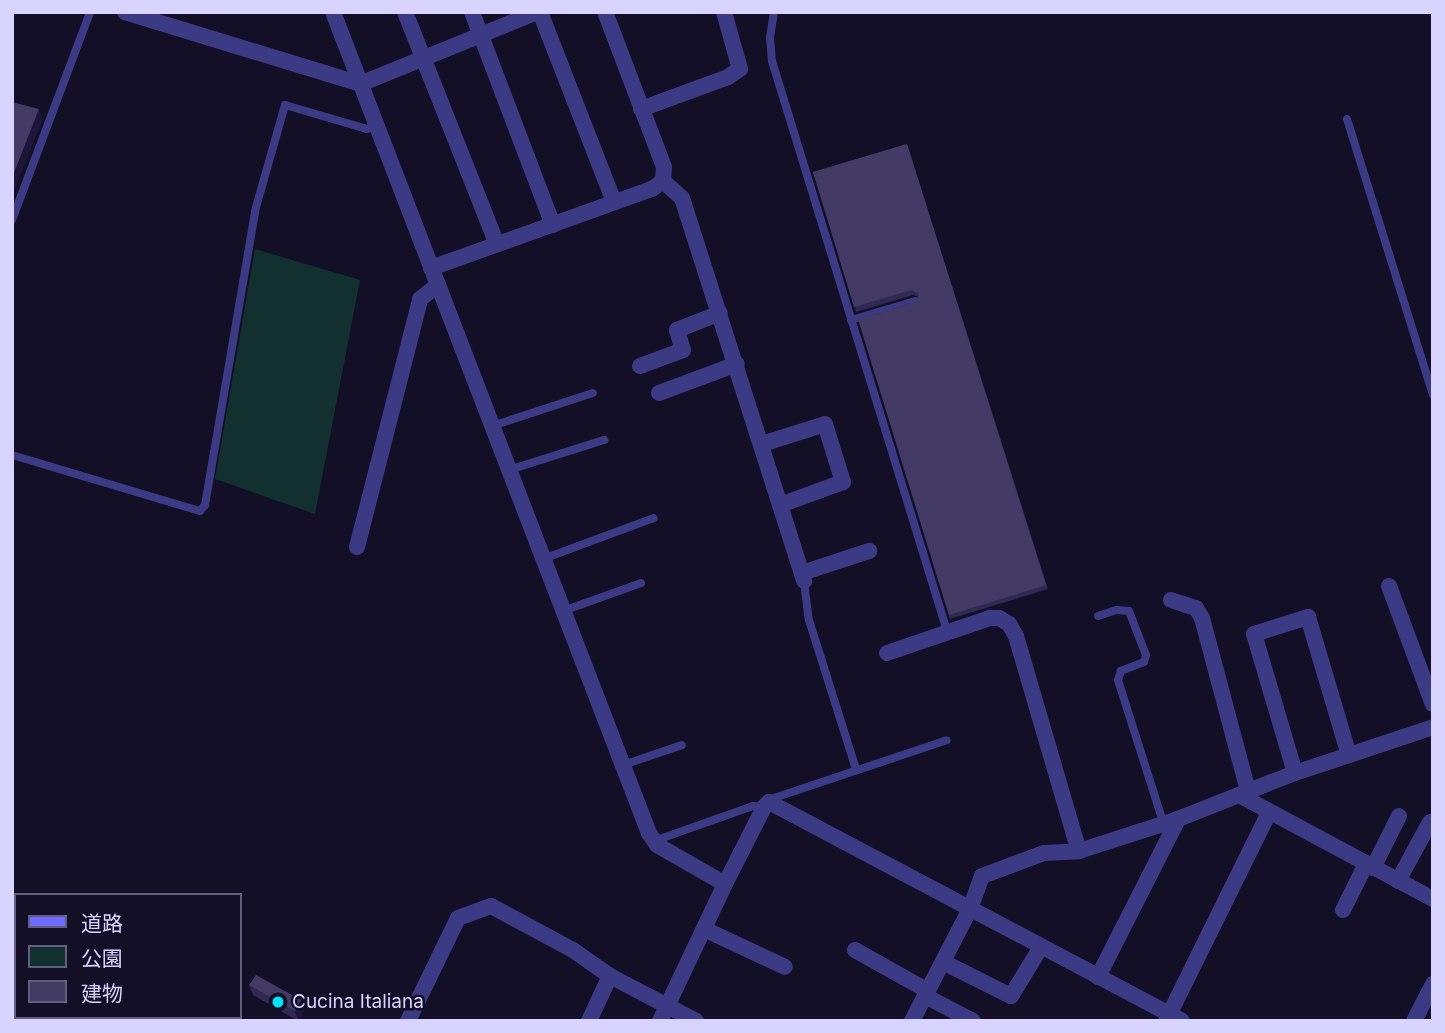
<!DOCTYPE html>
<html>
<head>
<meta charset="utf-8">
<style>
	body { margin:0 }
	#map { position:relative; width:1445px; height:1033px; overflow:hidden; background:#130f26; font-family:Inter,"Noto Sans JP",sans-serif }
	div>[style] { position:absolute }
	.green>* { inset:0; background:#12302f }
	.service>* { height:8px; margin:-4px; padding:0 4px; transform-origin:4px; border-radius:4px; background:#3d3a85 }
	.minor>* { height:16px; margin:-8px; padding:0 8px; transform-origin:8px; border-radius:8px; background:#3d3a85 }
	.secondary>* { height:18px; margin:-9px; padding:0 9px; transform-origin:9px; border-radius:9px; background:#6f6bff }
	.wall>* { inset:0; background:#312854 }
	.shaded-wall>* { inset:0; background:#1d163a }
	.building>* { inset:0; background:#433a66 }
	.dots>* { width:19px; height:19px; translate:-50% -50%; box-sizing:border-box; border:4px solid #130f26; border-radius:50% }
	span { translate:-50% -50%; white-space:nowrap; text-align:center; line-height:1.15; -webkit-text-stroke:5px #130f26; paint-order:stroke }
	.poi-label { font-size:19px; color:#d9d4ff }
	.left { translate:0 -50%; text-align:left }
	.frame { position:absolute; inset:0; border:14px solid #d9d4ff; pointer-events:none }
	.legend { position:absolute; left:14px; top:893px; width:228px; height:126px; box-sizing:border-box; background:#130f26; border:2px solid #625e7d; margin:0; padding:9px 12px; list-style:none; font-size:21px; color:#d9d4ff }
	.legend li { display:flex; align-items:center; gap:14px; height:35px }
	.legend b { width:35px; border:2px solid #625e7d }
</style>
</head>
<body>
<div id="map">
	<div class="green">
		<i style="clip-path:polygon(255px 249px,360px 280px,315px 514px,215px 479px)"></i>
	</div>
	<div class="service">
		<i style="left:774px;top:12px;width:26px;rotate:99deg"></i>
		<i style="left:770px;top:38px;width:23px;rotate:85deg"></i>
		<i style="left:772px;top:61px;width:596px;rotate:72.93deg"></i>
		<i style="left:1347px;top:119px;width:289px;rotate:72.7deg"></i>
		<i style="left:12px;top:220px;width:222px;rotate:-69.4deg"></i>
		<i style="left:851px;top:320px;width:67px;rotate:-16.5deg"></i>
		<i style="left:492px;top:426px;width:106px;rotate:-18.1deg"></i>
		<i style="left:12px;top:455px;width:196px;rotate:16.6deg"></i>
		<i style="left:200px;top:511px;width:8px;rotate:-50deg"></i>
		<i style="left:205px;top:505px;width:298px;rotate:-80.3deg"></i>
		<i style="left:255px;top:211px;width:110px;rotate:-74.2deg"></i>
		<i style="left:285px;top:105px;width:85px;rotate:16.3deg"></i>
		<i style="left:367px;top:129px;width:10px;rotate:-24deg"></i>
		<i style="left:509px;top:470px;width:100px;rotate:-17.5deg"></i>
		<i style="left:543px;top:559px;width:118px;rotate:-20.3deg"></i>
		<i style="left:804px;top:581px;width:39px;rotate:83deg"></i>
		<i style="left:809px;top:620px;width:156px;rotate:72.5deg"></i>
		<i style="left:563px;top:611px;width:83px;rotate:-19.7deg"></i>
		<i style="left:1098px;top:616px;width:20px;rotate:-18deg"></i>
		<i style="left:1117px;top:610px;width:12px;rotate:5deg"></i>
		<i style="left:1129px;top:611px;width:47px;rotate:68.9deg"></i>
		<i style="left:1146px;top:655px;width:7px;rotate:106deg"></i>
		<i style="left:1144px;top:662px;width:25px;rotate:159deg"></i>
		<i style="left:1121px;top:671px;width:9px;rotate:108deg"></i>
		<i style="left:1118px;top:680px;width:149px;rotate:72.4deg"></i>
		<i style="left:623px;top:765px;width:62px;rotate:-18.7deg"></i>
		<i style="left:769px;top:802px;width:6px;rotate:-39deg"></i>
		<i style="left:774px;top:798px;width:182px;rotate:-18.5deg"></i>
		<i style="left:654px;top:841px;width:105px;rotate:-19.5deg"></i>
		<i style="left:753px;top:806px;width:11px;rotate:5deg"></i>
	</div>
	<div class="minor">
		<i style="left:125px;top:12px;width:246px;rotate:17deg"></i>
		<i style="left:360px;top:84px;width:191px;rotate:-22.1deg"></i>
		<i style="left:333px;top:12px;width:880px;rotate:68.95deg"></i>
		<i style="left:649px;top:833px;width:14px;rotate:56deg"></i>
		<i style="left:657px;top:845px;width:78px;rotate:29.8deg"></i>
		<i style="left:405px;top:12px;width:250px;rotate:68.4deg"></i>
		<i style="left:472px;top:12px;width:228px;rotate:69.2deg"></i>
		<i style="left:540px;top:12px;width:204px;rotate:68.7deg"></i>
		<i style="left:641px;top:109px;width:93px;rotate:-20.2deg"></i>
		<i style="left:728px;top:77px;width:14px;rotate:-34deg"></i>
		<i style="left:740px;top:69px;width:59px;rotate:-105.7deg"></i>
		<i style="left:663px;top:181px;width:25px;rotate:42deg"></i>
		<i style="left:682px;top:198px;width:402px;rotate:72.3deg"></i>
		<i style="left:431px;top:268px;width:235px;rotate:-19.7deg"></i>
		<i style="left:652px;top:189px;width:14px;rotate:-36deg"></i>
		<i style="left:663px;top:181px;width:14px;rotate:-86deg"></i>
		<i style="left:664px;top:167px;width:166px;rotate:-110.8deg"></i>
		<i style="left:640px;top:366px;width:46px;rotate:-20.4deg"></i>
		<i style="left:683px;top:350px;width:21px;rotate:-107deg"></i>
		<i style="left:677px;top:330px;width:46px;rotate:-21.6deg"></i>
		<i style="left:659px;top:393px;width:83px;rotate:-20.4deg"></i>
		<i style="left:762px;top:444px;width:66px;rotate:-17.6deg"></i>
		<i style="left:825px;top:424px;width:61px;rotate:72.8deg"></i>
		<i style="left:843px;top:482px;width:67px;rotate:159.9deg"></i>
		<i style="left:357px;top:547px;width:256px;rotate:-75.7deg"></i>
		<i style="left:420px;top:299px;width:23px;rotate:-38deg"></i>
		<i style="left:802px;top:573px;width:71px;rotate:-18.2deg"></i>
		<i style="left:1389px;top:586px;width:126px;rotate:69.6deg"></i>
		<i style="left:1171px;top:600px;width:26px;rotate:18deg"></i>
		<i style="left:1196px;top:608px;width:12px;rotate:59deg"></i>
		<i style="left:1202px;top:618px;width:179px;rotate:75.1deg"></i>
		<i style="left:887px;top:653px;width:109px;rotate:-18.8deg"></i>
		<i style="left:990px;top:618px;width:9px"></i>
		<i style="left:999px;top:618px;width:12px;rotate:31deg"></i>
		<i style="left:1009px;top:624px;width:14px;rotate:60deg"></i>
		<i style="left:1016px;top:636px;width:224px;rotate:73.7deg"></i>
		<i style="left:1295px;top:773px;width:145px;rotate:-106.4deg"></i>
		<i style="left:1254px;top:634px;width:57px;rotate:-17.5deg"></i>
		<i style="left:1308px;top:617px;width:144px;rotate:73.5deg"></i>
		<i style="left:1239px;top:795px;width:220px;rotate:28.2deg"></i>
		<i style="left:1373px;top:868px;width:58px;rotate:-63.4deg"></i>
		<i style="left:1398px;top:881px;width:67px;rotate:-61.5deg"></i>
		<i style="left:1343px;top:910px;width:51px;rotate:-63.4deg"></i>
		<i style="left:704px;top:929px;width:89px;rotate:25.1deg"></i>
		<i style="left:855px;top:950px;width:84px;rotate:29.3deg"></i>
		<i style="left:943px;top:962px;width:76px;rotate:26.6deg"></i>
		<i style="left:1011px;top:996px;width:57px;rotate:-58.5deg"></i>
		<i style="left:1098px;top:977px;width:177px;rotate:-63.1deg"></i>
		<i style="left:925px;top:996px;width:54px;rotate:27.5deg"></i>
		<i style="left:408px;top:1021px;width:114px;rotate:-64.1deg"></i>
		<i style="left:458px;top:918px;width:35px;rotate:-20deg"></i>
		<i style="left:491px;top:906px;width:93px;rotate:28.2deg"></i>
		<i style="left:573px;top:950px;width:45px;rotate:35.1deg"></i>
		<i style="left:610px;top:976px;width:97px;rotate:27.6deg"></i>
		<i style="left:589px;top:1021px;width:50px;rotate:-65deg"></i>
		<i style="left:660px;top:1021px;width:152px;rotate:-64.6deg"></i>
		<i style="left:725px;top:884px;width:86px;rotate:-63.1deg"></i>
		<i style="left:764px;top:807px;width:7px;rotate:-45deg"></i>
		<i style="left:769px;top:802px;width:467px;rotate:27.9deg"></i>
		<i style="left:912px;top:1021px;width:126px;rotate:-62.6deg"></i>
		<i style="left:970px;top:909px;width:35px;rotate:-70deg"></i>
		<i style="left:982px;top:876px;width:66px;rotate:-20.4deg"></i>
		<i style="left:1044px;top:853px;width:35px;rotate:-3deg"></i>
		<i style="left:1079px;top:851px;width:104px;rotate:-17.9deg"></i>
		<i style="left:1178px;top:819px;width:126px;rotate:-21.5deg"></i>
		<i style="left:1295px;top:773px;width:145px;rotate:-18.4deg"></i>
		<i style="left:1166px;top:1021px;width:232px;rotate:-63.7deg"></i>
		<i style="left:1414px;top:1021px;width:42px;rotate:-62.8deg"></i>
	</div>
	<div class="secondary">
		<i style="left:12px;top:936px;width:4px;rotate:27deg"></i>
	</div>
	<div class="wall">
		<i style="clip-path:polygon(907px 144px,1048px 589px,950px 619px,858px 319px,916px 302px,918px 297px,913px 295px,856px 312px,813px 172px)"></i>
		<i style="clip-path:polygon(12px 941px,16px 943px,16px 1013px,12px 1011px)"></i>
		<i style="clip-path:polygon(249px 985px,301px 1000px,304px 1010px,298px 1021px,253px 995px)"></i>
	</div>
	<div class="shaded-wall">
		<i style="clip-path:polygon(39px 109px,43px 119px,12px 196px,12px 178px)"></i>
		<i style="clip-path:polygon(16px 968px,16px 985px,12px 986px,12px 976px)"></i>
		<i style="clip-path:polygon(301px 1000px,304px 1010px,298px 1021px,295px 1011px)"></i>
	</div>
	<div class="building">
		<i style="clip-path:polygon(12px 102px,39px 109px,12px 178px)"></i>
		<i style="clip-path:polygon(907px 144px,1046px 585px,949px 615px,858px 319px,916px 302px,919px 294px,911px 290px,854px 307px,813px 172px)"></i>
		<i style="clip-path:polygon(12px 941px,16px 943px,16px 968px,12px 976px)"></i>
		<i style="clip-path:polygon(256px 975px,301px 1000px,295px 1011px,249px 985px)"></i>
		<i style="clip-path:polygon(12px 981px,16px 983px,16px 1005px,12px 1003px)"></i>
		<i style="clip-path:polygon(141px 1017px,186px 1017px,192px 1021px,140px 1021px)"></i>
	</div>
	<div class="dots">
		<i style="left:278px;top:1002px;background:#00e5ff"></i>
	</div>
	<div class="poi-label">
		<span class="left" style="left:292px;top:1002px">Cucina Italiana</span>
	</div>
	<div class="frame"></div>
	<ul class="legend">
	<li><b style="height:9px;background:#6f6bff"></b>道路</li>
	<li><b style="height:19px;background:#12302f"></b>公園</li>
	<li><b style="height:19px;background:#433a66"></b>建物</li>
	</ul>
</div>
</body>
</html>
